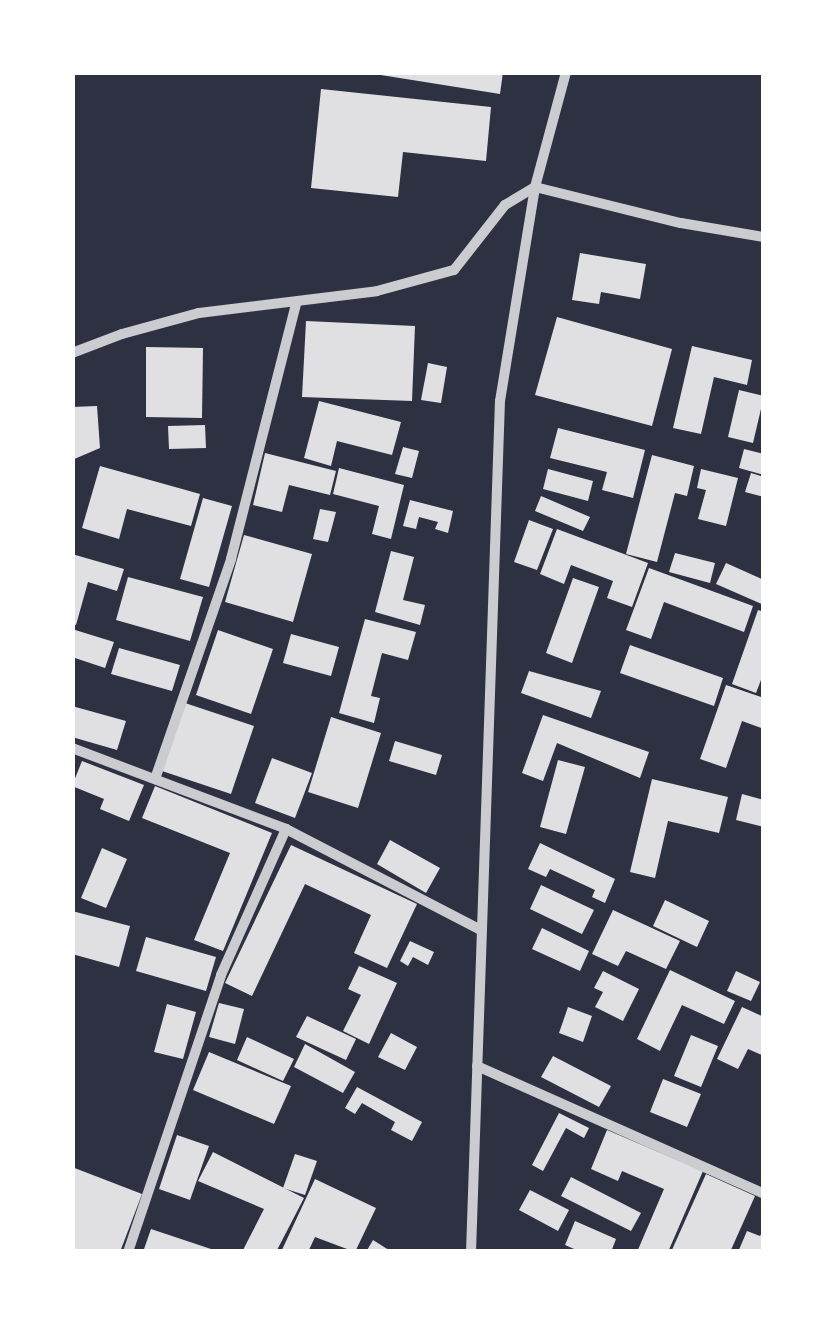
<!DOCTYPE html>
<html>
<head>
<meta charset="utf-8">
<style>
	body { margin:0 }
	#map { position:relative; width:836px; height:1324px; overflow:hidden; background:#2d3142; font-family:Arial,sans-serif }
	div>[style] { position:absolute }
	.building>* { inset:0; background:#e0e0e3 }
	.minor>* { height:10px; margin:-5px; padding:0 5px; transform-origin:5px; border-radius:5px; background:#caccd0 }
	span { translate:-50% -50%; white-space:nowrap; text-align:center; line-height:1.15; -webkit-text-stroke:10px #fff; paint-order:stroke }
	.frame { position:absolute; inset:0; border:75px solid #fff; pointer-events:none }
</style>
</head>
<body>
<div id="map">
	<div class="building">
		<i style="clip-path:polygon(362px 72px,503px 72px,500px 94px)"></i>
		<i style="clip-path:polygon(321px 89px,491px 107px,486px 161px,403px 152px,398px 197px,311px 188px)"></i>
		<i style="clip-path:polygon(580px 253px,646px 264px,640px 299px,601px 292px,599px 304px,572px 300px)"></i>
		<i style="clip-path:polygon(557px 317px,672px 349px,652px 426px,535px 395px)"></i>
		<i style="clip-path:polygon(306px 321px,415px 326px,412px 401px,302px 397px)"></i>
		<i style="clip-path:polygon(692px 346px,752px 360px,747px 385px,714px 377px,701px 434px,673px 428px)"></i>
		<i style="clip-path:polygon(146px 347px,203px 348px,202px 418px,146px 417px)"></i>
		<i style="clip-path:polygon(428px 363px,447px 367px,441px 403px,421px 400px)"></i>
		<i style="clip-path:polygon(739px 390px,764px 396px,753px 443px,728px 437px)"></i>
		<i style="clip-path:polygon(319px 401px,401px 422px,392px 455px,337px 441px,331px 466px,304px 458px)"></i>
		<i style="clip-path:polygon(97px 406px,100px 448px,72px 460px,72px 407px)"></i>
		<i style="clip-path:polygon(205px 425px,206px 448px,169px 449px,168px 426px)"></i>
		<i style="clip-path:polygon(558px 428px,645px 450px,633px 498px,602px 490px,607px 472px,550px 458px)"></i>
		<i style="clip-path:polygon(403px 447px,419px 451px,412px 478px,395px 474px)"></i>
		<i style="clip-path:polygon(744px 449px,764px 454px,764px 475px,739px 468px)"></i>
		<i style="clip-path:polygon(265px 453px,336px 471px,330px 495px,289px 485px,282px 512px,253px 505px)"></i>
		<i style="clip-path:polygon(652px 455px,694px 466px,687px 496px,675px 493px,657px 562px,626px 554px)"></i>
		<i style="clip-path:polygon(100px 466px,200px 494px,191px 526px,127px 509px,119px 539px,82px 528px)"></i>
		<i style="clip-path:polygon(339px 468px,404px 485px,391px 539px,372px 534px,379px 506px,333px 494px)"></i>
		<i style="clip-path:polygon(548px 469px,593px 481px,588px 501px,543px 489px)"></i>
		<i style="clip-path:polygon(701px 469px,738px 478px,726px 526px,698px 519px,706px 490px,697px 488px)"></i>
		<i style="clip-path:polygon(751px 473px,764px 477px,764px 497px,745px 492px)"></i>
		<i style="clip-path:polygon(541px 496px,590px 517px,583px 531px,535px 511px)"></i>
		<i style="clip-path:polygon(203px 498px,232px 506px,209px 587px,180px 579px)"></i>
		<i style="clip-path:polygon(410px 500px,453px 511px,448px 533px,435px 529px,438px 522px,419px 517px,416px 529px,403px 526px)"></i>
		<i style="clip-path:polygon(320px 509px,336px 512px,328px 542px,313px 539px)"></i>
		<i style="clip-path:polygon(529px 520px,553px 529px,537px 570px,514px 562px)"></i>
		<i style="clip-path:polygon(557px 529px,648px 563px,632px 607px,607px 598px,613px 581px,571px 565px,564px 584px,540px 574px)"></i>
		<i style="clip-path:polygon(244px 535px,312px 554px,293px 622px,225px 602px)"></i>
		<i style="clip-path:polygon(391px 551px,414px 557px,403px 600px,425px 605px,420px 625px,375px 612px)"></i>
		<i style="clip-path:polygon(675px 553px,715px 563px,710px 583px,669px 572px)"></i>
		<i style="clip-path:polygon(72px 554px,124px 569px,117px 591px,88px 582px,76px 625px,72px 624px)"></i>
		<i style="clip-path:polygon(726px 563px,764px 580px,764px 605px,716px 584px)"></i>
		<i style="clip-path:polygon(649px 568px,753px 606px,744px 632px,664px 602px,651px 639px,626px 630px)"></i>
		<i style="clip-path:polygon(128px 577px,203px 597px,190px 641px,116px 620px)"></i>
		<i style="clip-path:polygon(573px 578px,599px 587px,572px 663px,546px 653px)"></i>
		<i style="clip-path:polygon(758px 610px,764px 612px,764px 672px,756px 693px,732px 684px)"></i>
		<i style="clip-path:polygon(365px 619px,416px 632px,408px 660px,382px 653px,371px 696px,380px 698px,374px 723px,339px 713px)"></i>
		<i style="clip-path:polygon(72px 629px,114px 642px,105px 668px,72px 657px)"></i>
		<i style="clip-path:polygon(218px 630px,273px 649px,251px 714px,196px 695px)"></i>
		<i style="clip-path:polygon(291px 634px,339px 647px,331px 676px,283px 663px)"></i>
		<i style="clip-path:polygon(630px 645px,723px 678px,714px 706px,620px 673px)"></i>
		<i style="clip-path:polygon(119px 648px,180px 665px,172px 691px,111px 674px)"></i>
		<i style="clip-path:polygon(529px 671px,601px 691px,591px 718px,521px 693px)"></i>
		<i style="clip-path:polygon(726px 685px,764px 698px,764px 729px,742px 721px,726px 768px,700px 759px)"></i>
		<i style="clip-path:polygon(185px 703px,254px 726px,231px 794px,162px 771px)"></i>
		<i style="clip-path:polygon(72px 706px,126px 721px,117px 750px,72px 737px)"></i>
		<i style="clip-path:polygon(543px 715px,649px 752px,640px 778px,557px 743px,543px 781px,522px 773px)"></i>
		<i style="clip-path:polygon(331px 717px,381px 733px,358px 808px,308px 792px)"></i>
		<i style="clip-path:polygon(395px 741px,442px 755px,436px 775px,389px 761px)"></i>
		<i style="clip-path:polygon(272px 758px,312px 773px,295px 818px,255px 803px)"></i>
		<i style="clip-path:polygon(558px 760px,585px 767px,566px 834px,540px 827px)"></i>
		<i style="clip-path:polygon(82px 761px,144px 785px,129px 821px,100px 809px,104px 799px,72px 786px)"></i>
		<i style="clip-path:polygon(652px 779px,728px 797px,719px 833px,668px 821px,655px 878px,630px 872px)"></i>
		<i style="clip-path:polygon(155px 786px,272px 833px,223px 951px,194px 940px,230px 853px,142px 818px)"></i>
		<i style="clip-path:polygon(742px 794px,764px 800px,764px 827px,736px 820px)"></i>
		<i style="clip-path:polygon(390px 840px,440px 868px,426px 893px,377px 864px)"></i>
		<i style="clip-path:polygon(540px 843px,615px 879px,605px 903px,592px 897px,595px 890px,550px 869px,546px 877px,528px 869px)"></i>
		<i style="clip-path:polygon(291px 845px,417px 904px,387px 968px,354px 953px,371px 915px,305px 884px,252px 996px,225px 983px)"></i>
		<i style="clip-path:polygon(102px 848px,127px 859px,106px 908px,81px 898px)"></i>
		<i style="clip-path:polygon(541px 885px,594px 910px,582px 934px,530px 909px)"></i>
		<i style="clip-path:polygon(665px 900px,709px 921px,697px 947px,653px 926px)"></i>
		<i style="clip-path:polygon(613px 910px,680px 941px,666px 969px,626px 951px,618px 966px,592px 954px)"></i>
		<i style="clip-path:polygon(72px 911px,130px 926px,119px 967px,72px 954px)"></i>
		<i style="clip-path:polygon(542px 928px,589px 951px,580px 971px,532px 949px)"></i>
		<i style="clip-path:polygon(146px 937px,216px 957px,206px 991px,136px 971px)"></i>
		<i style="clip-path:polygon(410px 941px,434px 952px,428px 965px,413px 957px,408px 966px,400px 961px)"></i>
		<i style="clip-path:polygon(359px 966px,397px 983px,369px 1044px,343px 1031px,361px 995px,348px 989px)"></i>
		<i style="clip-path:polygon(670px 970px,735px 1001px,724px 1024px,682px 1005px,660px 1051px,637px 1039px)"></i>
		<i style="clip-path:polygon(603px 971px,639px 989px,623px 1021px,595px 1007px,603px 992px,594px 988px)"></i>
		<i style="clip-path:polygon(736px 971px,760px 982px,751px 1001px,727px 991px)"></i>
		<i style="clip-path:polygon(219px 1003px,244px 1009px,235px 1044px,209px 1037px)"></i>
		<i style="clip-path:polygon(167px 1004px,196px 1012px,183px 1059px,154px 1052px)"></i>
		<i style="clip-path:polygon(568px 1007px,592px 1016px,583px 1042px,559px 1033px)"></i>
		<i style="clip-path:polygon(742px 1007px,764px 1017px,764px 1056px,748px 1049px,738px 1069px,717px 1059px)"></i>
		<i style="clip-path:polygon(307px 1016px,356px 1039px,346px 1060px,296px 1037px)"></i>
		<i style="clip-path:polygon(391px 1033px,417px 1047px,405px 1070px,378px 1057px)"></i>
		<i style="clip-path:polygon(691px 1035px,718px 1046px,701px 1087px,674px 1076px)"></i>
		<i style="clip-path:polygon(247px 1037px,294px 1059px,283px 1081px,237px 1060px)"></i>
		<i style="clip-path:polygon(305px 1044px,355px 1072px,343px 1093px,294px 1067px)"></i>
		<i style="clip-path:polygon(209px 1052px,291px 1086px,274px 1124px,193px 1090px)"></i>
		<i style="clip-path:polygon(553px 1056px,611px 1086px,599px 1107px,541px 1077px)"></i>
		<i style="clip-path:polygon(663px 1079px,701px 1094px,687px 1127px,650px 1112px)"></i>
		<i style="clip-path:polygon(357px 1087px,422px 1122px,412px 1141px,391px 1130px,395px 1122px,362px 1103px,355px 1114px,345px 1108px)"></i>
		<i style="clip-path:polygon(559px 1113px,589px 1128px,584px 1138px,566px 1128px,543px 1171px,532px 1165px)"></i>
		<i style="clip-path:polygon(607px 1130px,703px 1171px,668px 1252px,637px 1252px,664px 1189px,622px 1171px,618px 1181px,591px 1169px)"></i>
		<i style="clip-path:polygon(177px 1135px,209px 1146px,190px 1200px,159px 1189px)"></i>
		<i style="clip-path:polygon(213px 1152px,304px 1198px,276px 1252px,242px 1252px,264px 1209px,198px 1181px)"></i>
		<i style="clip-path:polygon(295px 1154px,317px 1161px,305px 1195px,283px 1188px)"></i>
		<i style="clip-path:polygon(72px 1167px,142px 1194px,120px 1252px,72px 1252px)"></i>
		<i style="clip-path:polygon(706px 1174px,755px 1196px,730px 1252px,671px 1252px)"></i>
		<i style="clip-path:polygon(571px 1177px,641px 1213px,631px 1231px,561px 1196px)"></i>
		<i style="clip-path:polygon(315px 1179px,376px 1208px,355px 1252px,315px 1237px,308px 1252px,281px 1252px)"></i>
		<i style="clip-path:polygon(530px 1190px,569px 1210px,558px 1231px,519px 1210px)"></i>
		<i style="clip-path:polygon(575px 1221px,616px 1239px,611px 1252px,581px 1252px,565px 1245px)"></i>
		<i style="clip-path:polygon(151px 1229px,217px 1251px,217px 1252px,143px 1252px)"></i>
		<i style="clip-path:polygon(764px 1229px,764px 1252px,738px 1252px,747px 1231px,760px 1236px)"></i>
		<i style="clip-path:polygon(373px 1240px,392px 1252px,366px 1252px)"></i>
	</div>
	<div class="minor">
		<i style="left:72px;top:353px;width:53px;rotate:-20.8deg"></i>
		<i style="left:122px;top:334px;width:80px;rotate:-15.3deg"></i>
		<i style="left:199px;top:313px;width:179px;rotate:-7deg"></i>
		<i style="left:377px;top:291px;width:80px;rotate:-15.3deg"></i>
		<i style="left:454px;top:270px;width:83px;rotate:-51.9deg"></i>
		<i style="left:505px;top:205px;width:35px;rotate:-31deg"></i>
		<i style="left:535px;top:187px;width:150px;rotate:13.9deg"></i>
		<i style="left:681px;top:223px;width:84px;rotate:9.6deg"></i>
		<i style="left:72px;top:748px;width:229px;rotate:20.7deg"></i>
		<i style="left:286px;top:829px;width:220px;rotate:27.4deg"></i>
		<i style="left:155px;top:779px;width:233px;rotate:-70.9deg"></i>
		<i style="left:231px;top:559px;width:263px;rotate:-75.7deg"></i>
		<i style="left:477px;top:1066px;width:314px;rotate:24deg"></i>
		<i style="left:128px;top:1252px;width:292px;rotate:-71.4deg"></i>
		<i style="left:221px;top:975px;width:160px;rotate:-66deg"></i>
		<i style="left:471px;top:1252px;width:851px;rotate:-88.05deg"></i>
		<i style="left:500px;top:401px;width:217px;rotate:-80.7deg"></i>
		<i style="left:535px;top:187px;width:119px;rotate:-74.9deg"></i>
	</div>
	<div class="frame"></div>
</div>
</body>
</html>
